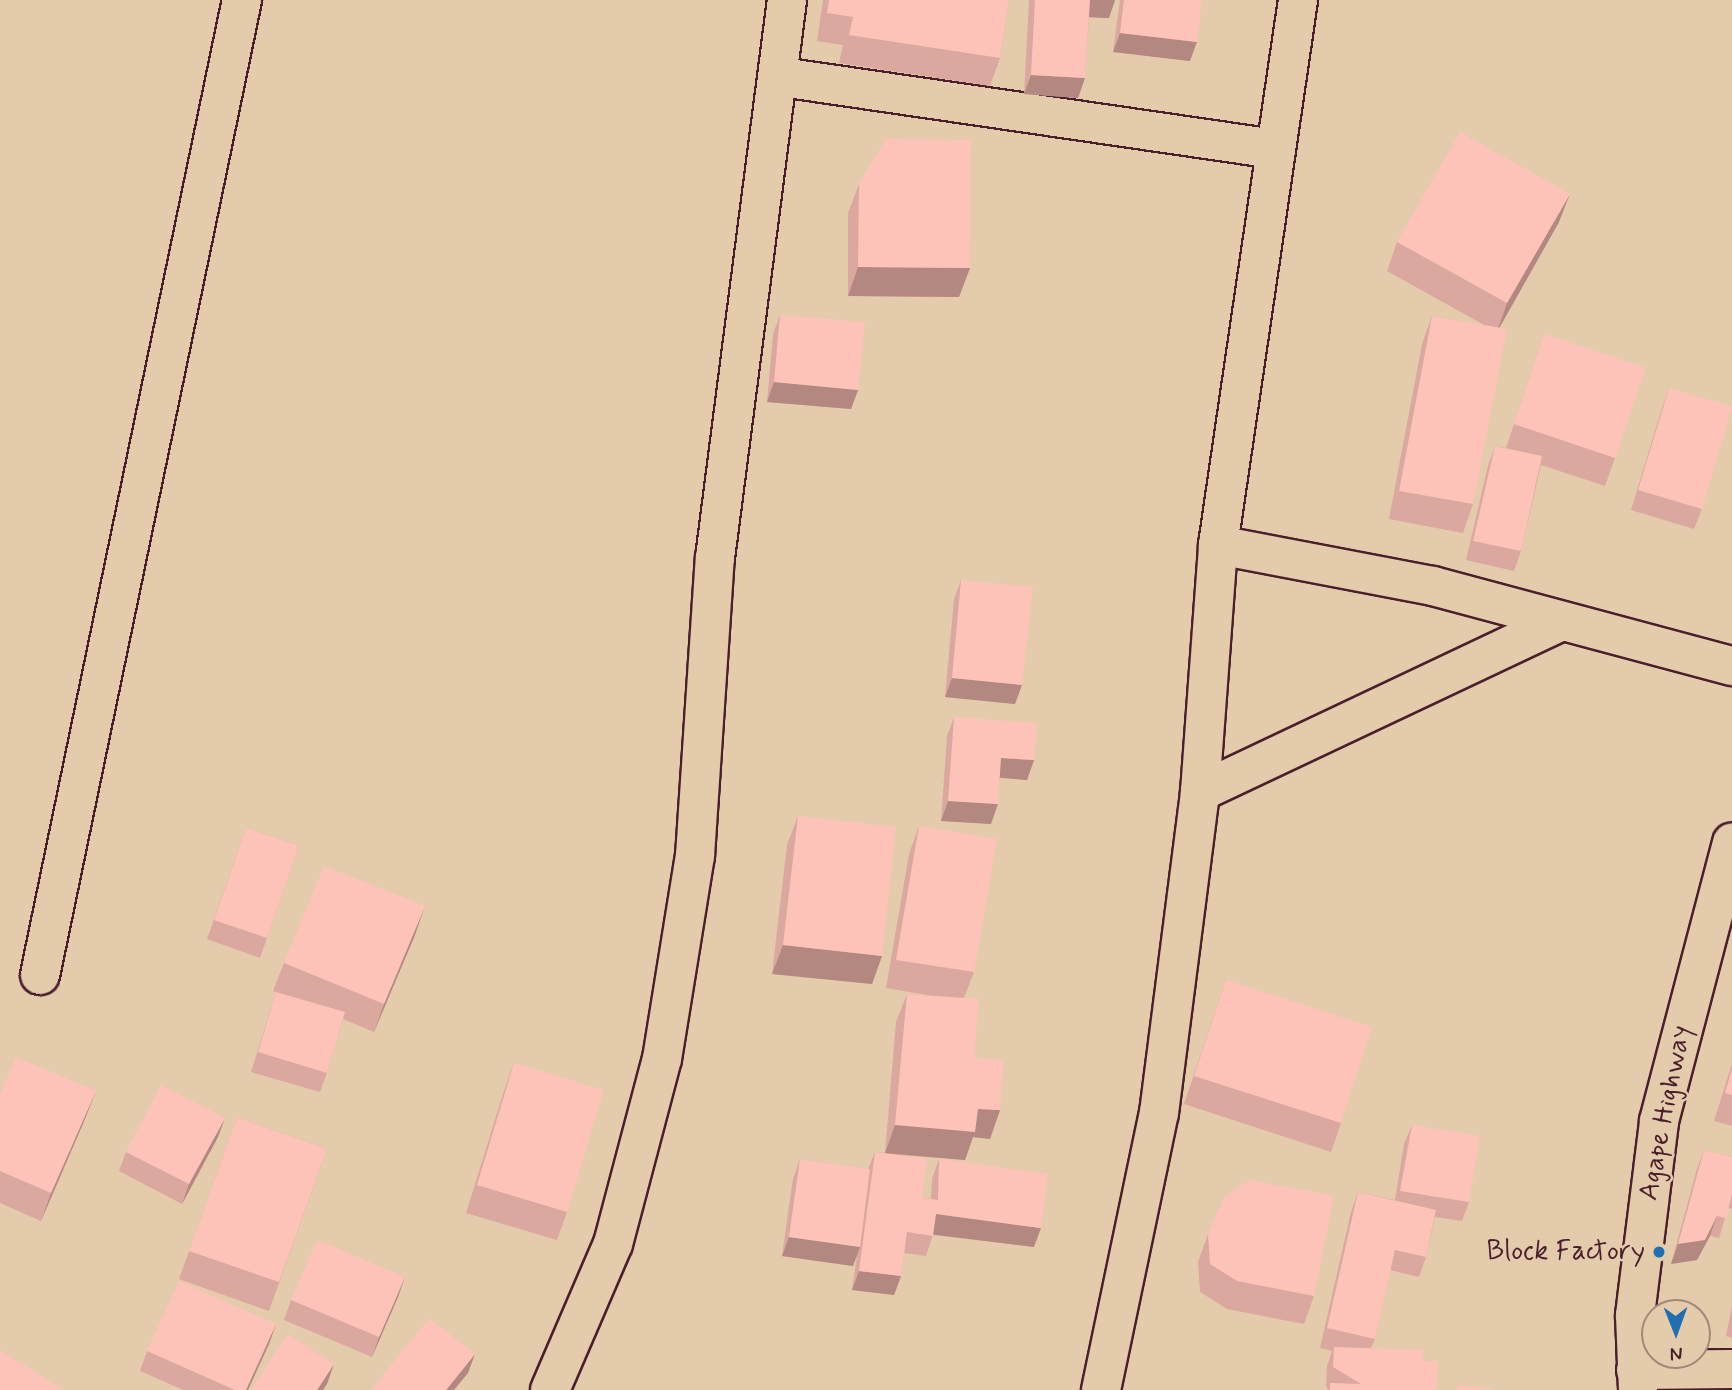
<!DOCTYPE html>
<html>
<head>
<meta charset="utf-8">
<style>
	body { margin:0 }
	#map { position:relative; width:1732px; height:1390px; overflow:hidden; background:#e4cbac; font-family:Mynerve,sans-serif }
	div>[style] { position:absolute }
	.roads { filter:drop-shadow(2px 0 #4a1f2b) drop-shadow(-2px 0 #4a1f2b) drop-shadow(0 2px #4a1f2b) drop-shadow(0 -2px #4a1f2b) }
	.minor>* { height:38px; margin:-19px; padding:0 19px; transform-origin:19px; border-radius:19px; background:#e4cbac }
	.tertiary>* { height:38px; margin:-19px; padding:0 19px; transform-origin:19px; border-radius:19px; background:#e4cbac }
	.wall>* { inset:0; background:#daa89e }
	.shaded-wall>* { inset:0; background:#b28881 }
	.building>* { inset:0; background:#fec3b8 }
	.dots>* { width:19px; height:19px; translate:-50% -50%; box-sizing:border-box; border:4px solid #e4cbac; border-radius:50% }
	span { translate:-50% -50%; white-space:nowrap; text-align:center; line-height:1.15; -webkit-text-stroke:5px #e4cbac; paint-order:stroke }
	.street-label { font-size:28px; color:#4a1f2b }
	.poi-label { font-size:28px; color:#4a1f2b }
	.right { translate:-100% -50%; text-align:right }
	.north { position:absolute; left:1641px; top:1299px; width:70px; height:70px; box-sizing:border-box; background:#e4cbac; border:2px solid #a68678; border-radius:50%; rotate:179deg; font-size:19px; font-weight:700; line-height:28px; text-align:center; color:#4a1f2b }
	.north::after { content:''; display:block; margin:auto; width:24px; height:32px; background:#1f6fb2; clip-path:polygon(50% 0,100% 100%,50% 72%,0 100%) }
</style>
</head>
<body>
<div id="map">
	<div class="roads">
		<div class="minor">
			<i style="left:781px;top:77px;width:498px;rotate:8.3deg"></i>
			<i style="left:1218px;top:545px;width:219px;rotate:10.8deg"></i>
			<i style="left:1433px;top:586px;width:310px;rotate:15deg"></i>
			<i style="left:1200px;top:792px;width:398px;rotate:-25.3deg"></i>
			<i style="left:40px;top:975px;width:996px;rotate:-78.3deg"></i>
			<i style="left:1636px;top:1370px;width:96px;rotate:-0.6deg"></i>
			<i style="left:550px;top:1390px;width:159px;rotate:-66.7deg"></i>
			<i style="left:613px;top:1244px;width:191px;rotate:-75.2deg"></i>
			<i style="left:662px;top:1059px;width:206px;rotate:-80.8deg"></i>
			<i style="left:695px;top:856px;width:299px;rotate:-86.2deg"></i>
			<i style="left:715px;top:558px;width:563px;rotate:-82.65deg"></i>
			<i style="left:1101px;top:1390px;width:283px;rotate:-78.2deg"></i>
			<i style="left:1159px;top:1113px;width:324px;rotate:-82.7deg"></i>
			<i style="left:1200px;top:792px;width:248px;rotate:-85.8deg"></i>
			<i style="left:1218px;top:545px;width:551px;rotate:-81.65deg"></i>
		</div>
		<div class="tertiary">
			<i style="left:1638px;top:1390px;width:75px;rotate:-92.3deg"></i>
			<i style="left:1635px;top:1315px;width:195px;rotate:-82.9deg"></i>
			<i style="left:1659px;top:1121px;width:288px;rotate:-75.3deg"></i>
		</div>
	</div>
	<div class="wall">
		<i style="clip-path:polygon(823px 0,1009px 0,1000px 58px,990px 86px,839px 63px,843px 45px,817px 41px)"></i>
		<i style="clip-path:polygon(1029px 0,1115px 0,1109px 18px,1089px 17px,1085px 78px,1078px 98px,1024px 94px)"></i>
		<i style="clip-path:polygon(1120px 0,1202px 0,1190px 61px,1113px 52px)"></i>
		<i style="clip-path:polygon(859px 184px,970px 268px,959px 297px,848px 296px,848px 213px)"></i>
		<i style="clip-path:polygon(1559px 222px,1499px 328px,1473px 504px,1463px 533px,1389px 519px,1422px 344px,1432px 316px,1486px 326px,1387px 271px,1397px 242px)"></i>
		<i style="clip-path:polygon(780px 315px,858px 390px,851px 409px,767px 402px,773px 334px)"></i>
		<i style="clip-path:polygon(1544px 334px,1615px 458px,1605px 486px,1541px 465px,1521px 551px,1514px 571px,1466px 560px,1488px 466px,1495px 446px,1506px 448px)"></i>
		<i style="clip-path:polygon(1669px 388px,1702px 509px,1694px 529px,1631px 510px,1662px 408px)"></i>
		<i style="clip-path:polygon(961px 580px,1022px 685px,1015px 704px,945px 697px,954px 599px)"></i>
		<i style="clip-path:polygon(954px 717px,1034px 760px,1027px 780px,1000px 778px,991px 824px,941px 821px,947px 736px)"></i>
		<i style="clip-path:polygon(798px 816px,882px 956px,872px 984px,772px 974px,787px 845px)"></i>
		<i style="clip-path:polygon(919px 826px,974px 972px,964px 998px,974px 1058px,1000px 1110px,990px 1139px,973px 1137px,965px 1160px,886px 1154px,922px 1198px,931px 1199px,932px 1179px,939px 1159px,1034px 1247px,933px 1235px,926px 1256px,904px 1253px,901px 1276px,894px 1295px,852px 1290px,857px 1255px,853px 1266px,782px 1256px,793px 1179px,800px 1159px,868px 1169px,875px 1152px,885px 1153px,896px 1022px,907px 994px,933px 996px,886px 988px,909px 854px)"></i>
		<i style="clip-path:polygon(246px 828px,299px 846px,260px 958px,207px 939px)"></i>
		<i style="clip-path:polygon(415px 935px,374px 1032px,343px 1019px,327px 1073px,320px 1092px,251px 1072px,276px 992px,273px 991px,284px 963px)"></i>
		<i style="clip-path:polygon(1226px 980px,1341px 1123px,1331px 1152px,1184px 1104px)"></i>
		<i style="clip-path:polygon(514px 1063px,567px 1212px,557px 1240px,466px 1213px,504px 1091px)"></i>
		<i style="clip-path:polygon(1732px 1064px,1732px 1126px,1714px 1121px)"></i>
		<i style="clip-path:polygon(96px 1091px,85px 1119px,41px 1221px,0 1203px,0 1094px)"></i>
		<i style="clip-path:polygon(237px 1117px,327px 1149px,269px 1311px,179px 1279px)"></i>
		<i style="clip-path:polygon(1412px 1125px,1469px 1202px,1462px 1221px,1435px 1217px,1426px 1257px,1419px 1277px,1390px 1270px,1375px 1339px,1371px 1348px,1423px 1361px,1436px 1390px,1327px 1390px,1328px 1388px,1326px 1387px,1327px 1366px,1332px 1351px,1320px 1348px,1351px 1212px,1358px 1192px,1395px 1200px,1404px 1144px)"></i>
		<i style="clip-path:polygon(218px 1137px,182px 1204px,119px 1171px,126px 1152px)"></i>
		<i style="clip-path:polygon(1704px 1150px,1732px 1157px,1732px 1209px,1728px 1208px,1719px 1238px,1710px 1236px,1697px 1260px,1671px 1264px,1697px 1169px)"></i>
		<i style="clip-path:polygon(1208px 1234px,1314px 1296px,1304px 1324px,1227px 1309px,1200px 1292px,1198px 1262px)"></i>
		<i style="clip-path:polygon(405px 1277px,398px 1297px,372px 1357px,284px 1320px,291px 1300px)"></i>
		<i style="clip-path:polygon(1732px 1306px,1732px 1338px,1726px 1336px)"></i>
		<i style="clip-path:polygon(276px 1324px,269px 1344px,248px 1390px,183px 1390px,140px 1371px,147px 1351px)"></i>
	</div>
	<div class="shaded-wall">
		<i style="clip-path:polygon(1090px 0,1115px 0,1109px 18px,1083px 17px)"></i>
		<i style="clip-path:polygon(1120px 33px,1197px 42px,1190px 61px,1113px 52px)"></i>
		<i style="clip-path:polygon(1031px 75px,1085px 78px,1078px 98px,1024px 94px)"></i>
		<i style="clip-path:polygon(1570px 194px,1559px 222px,1497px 332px,1507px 303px)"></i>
		<i style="clip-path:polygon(858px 267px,970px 268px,959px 297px,848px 296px)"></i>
		<i style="clip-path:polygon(774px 382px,858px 390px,851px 409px,767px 402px)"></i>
		<i style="clip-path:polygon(952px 678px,1022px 685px,1015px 704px,945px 697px)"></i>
		<i style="clip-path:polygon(1001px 758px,1034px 760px,1027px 780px,994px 777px)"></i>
		<i style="clip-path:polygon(948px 801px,998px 804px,991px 824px,941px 821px)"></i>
		<i style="clip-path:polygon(425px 906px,415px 935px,374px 1032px,384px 1004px)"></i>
		<i style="clip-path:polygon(783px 945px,882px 956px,872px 984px,772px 974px)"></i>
		<i style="clip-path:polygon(96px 1091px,85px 1119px,41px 1221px,51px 1193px)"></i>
		<i style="clip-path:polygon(978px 1109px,1000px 1110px,990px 1139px,973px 1137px,965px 1160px,885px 1153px,895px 1125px)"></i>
		<i style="clip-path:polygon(225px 1118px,218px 1137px,182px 1204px,189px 1184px)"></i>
		<i style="clip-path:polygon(936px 1214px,1041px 1228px,1034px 1247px,929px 1234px)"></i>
		<i style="clip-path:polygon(1717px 1216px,1710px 1236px,1697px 1260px,1671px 1264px,1678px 1244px)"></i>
		<i style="clip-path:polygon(789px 1237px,860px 1247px,853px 1266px,782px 1256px)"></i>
		<i style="clip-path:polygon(859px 1271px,901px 1276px,894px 1295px,852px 1290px)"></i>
		<i style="clip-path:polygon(405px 1277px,398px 1297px,372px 1357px,379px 1337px)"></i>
		<i style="clip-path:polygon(276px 1324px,269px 1344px,248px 1390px,246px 1390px)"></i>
		<i style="clip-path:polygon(475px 1354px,468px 1373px,454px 1390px,446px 1390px)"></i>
		<i style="clip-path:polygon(334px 1364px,327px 1384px,323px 1390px,317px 1390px)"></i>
	</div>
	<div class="building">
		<i style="clip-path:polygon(829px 0,1009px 0,1000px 58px,849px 35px,853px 17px,827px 13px)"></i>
		<i style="clip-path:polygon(1035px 0,1090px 0,1085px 78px,1031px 75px)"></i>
		<i style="clip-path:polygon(1124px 0,1202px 0,1197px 42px,1120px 33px)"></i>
		<i style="clip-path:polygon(1460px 132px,1570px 194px,1507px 303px,1397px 242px)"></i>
		<i style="clip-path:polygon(886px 139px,971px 140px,970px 268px,858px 267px,859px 184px)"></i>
		<i style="clip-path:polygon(780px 315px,865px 322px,858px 390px,774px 382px)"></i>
		<i style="clip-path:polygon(1432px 316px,1507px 329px,1473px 504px,1399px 491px)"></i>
		<i style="clip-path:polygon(1544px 334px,1646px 368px,1615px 458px,1514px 424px)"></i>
		<i style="clip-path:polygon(1669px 388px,1732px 407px,1702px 509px,1638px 490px)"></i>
		<i style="clip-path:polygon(1495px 446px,1542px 456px,1521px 551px,1473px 541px)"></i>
		<i style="clip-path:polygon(961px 580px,1033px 587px,1022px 685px,952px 678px)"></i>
		<i style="clip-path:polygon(954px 717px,1037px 723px,1034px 760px,1001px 758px,998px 804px,948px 801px)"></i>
		<i style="clip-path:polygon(798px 816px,896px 827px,882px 956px,783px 945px)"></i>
		<i style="clip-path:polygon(919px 826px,997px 839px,974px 972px,896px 960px)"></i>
		<i style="clip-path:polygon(246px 828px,299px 846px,267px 938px,214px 920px)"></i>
		<i style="clip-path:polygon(324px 866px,425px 906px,384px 1004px,284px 963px)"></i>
		<i style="clip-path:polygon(1226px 980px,1372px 1027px,1341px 1123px,1194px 1076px)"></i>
		<i style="clip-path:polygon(276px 992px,345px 1012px,327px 1073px,258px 1052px)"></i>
		<i style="clip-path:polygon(907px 994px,979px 999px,974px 1058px,1004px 1060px,1000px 1110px,978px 1109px,975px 1132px,895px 1125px)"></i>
		<i style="clip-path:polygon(16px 1057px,96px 1091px,51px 1193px,0 1171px,0 1094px)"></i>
		<i style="clip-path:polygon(514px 1063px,604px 1090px,567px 1212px,477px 1185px)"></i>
		<i style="clip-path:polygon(1732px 1069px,1732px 1095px,1725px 1093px)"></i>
		<i style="clip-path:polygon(161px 1085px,225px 1118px,189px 1184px,126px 1152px)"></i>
		<i style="clip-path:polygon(237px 1117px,327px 1149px,279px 1282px,189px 1251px)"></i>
		<i style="clip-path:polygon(1412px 1125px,1480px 1136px,1469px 1202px,1400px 1191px)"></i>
		<i style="clip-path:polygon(1704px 1150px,1732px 1157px,1732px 1194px,1726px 1218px,1717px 1216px,1705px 1240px,1678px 1244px)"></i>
		<i style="clip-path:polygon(875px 1152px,927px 1159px,922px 1198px,938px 1200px,939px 1159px,1048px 1174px,1041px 1228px,936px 1214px,933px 1236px,907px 1232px,901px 1276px,859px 1271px)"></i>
		<i style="clip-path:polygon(800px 1159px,870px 1169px,860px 1247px,789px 1237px)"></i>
		<i style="clip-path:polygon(1250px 1180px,1334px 1196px,1314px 1296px,1237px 1281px,1210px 1264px,1208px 1234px,1224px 1197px)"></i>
		<i style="clip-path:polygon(1358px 1192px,1436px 1210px,1426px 1257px,1395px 1250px,1375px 1339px,1327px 1328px)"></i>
		<i style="clip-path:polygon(317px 1240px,405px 1277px,379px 1337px,291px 1300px)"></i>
		<i style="clip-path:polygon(179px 1281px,276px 1324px,246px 1390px,235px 1390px,147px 1351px)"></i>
		<i style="clip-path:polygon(429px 1318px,475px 1354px,446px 1390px,371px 1390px)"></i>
		<i style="clip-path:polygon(288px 1334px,334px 1364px,317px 1390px,251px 1390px)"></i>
		<i style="clip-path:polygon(1334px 1347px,1423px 1350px,1423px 1361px,1438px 1361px,1436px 1390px,1330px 1390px,1330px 1383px,1361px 1384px,1333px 1367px)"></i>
		<i style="clip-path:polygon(0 1350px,63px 1390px,0 1390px)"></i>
		<i style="clip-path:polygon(1458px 1385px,1490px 1389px,1490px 1390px,1457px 1390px)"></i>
	</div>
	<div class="dots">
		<i style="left:1659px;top:1252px;background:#1f6fb2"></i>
	</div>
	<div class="street-label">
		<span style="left:1666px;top:1113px;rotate:-79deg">Agape Highway</span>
	</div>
	<div class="poi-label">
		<span class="right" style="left:1645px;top:1252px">Block Factory</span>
	</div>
	<div class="north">N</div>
</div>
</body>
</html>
